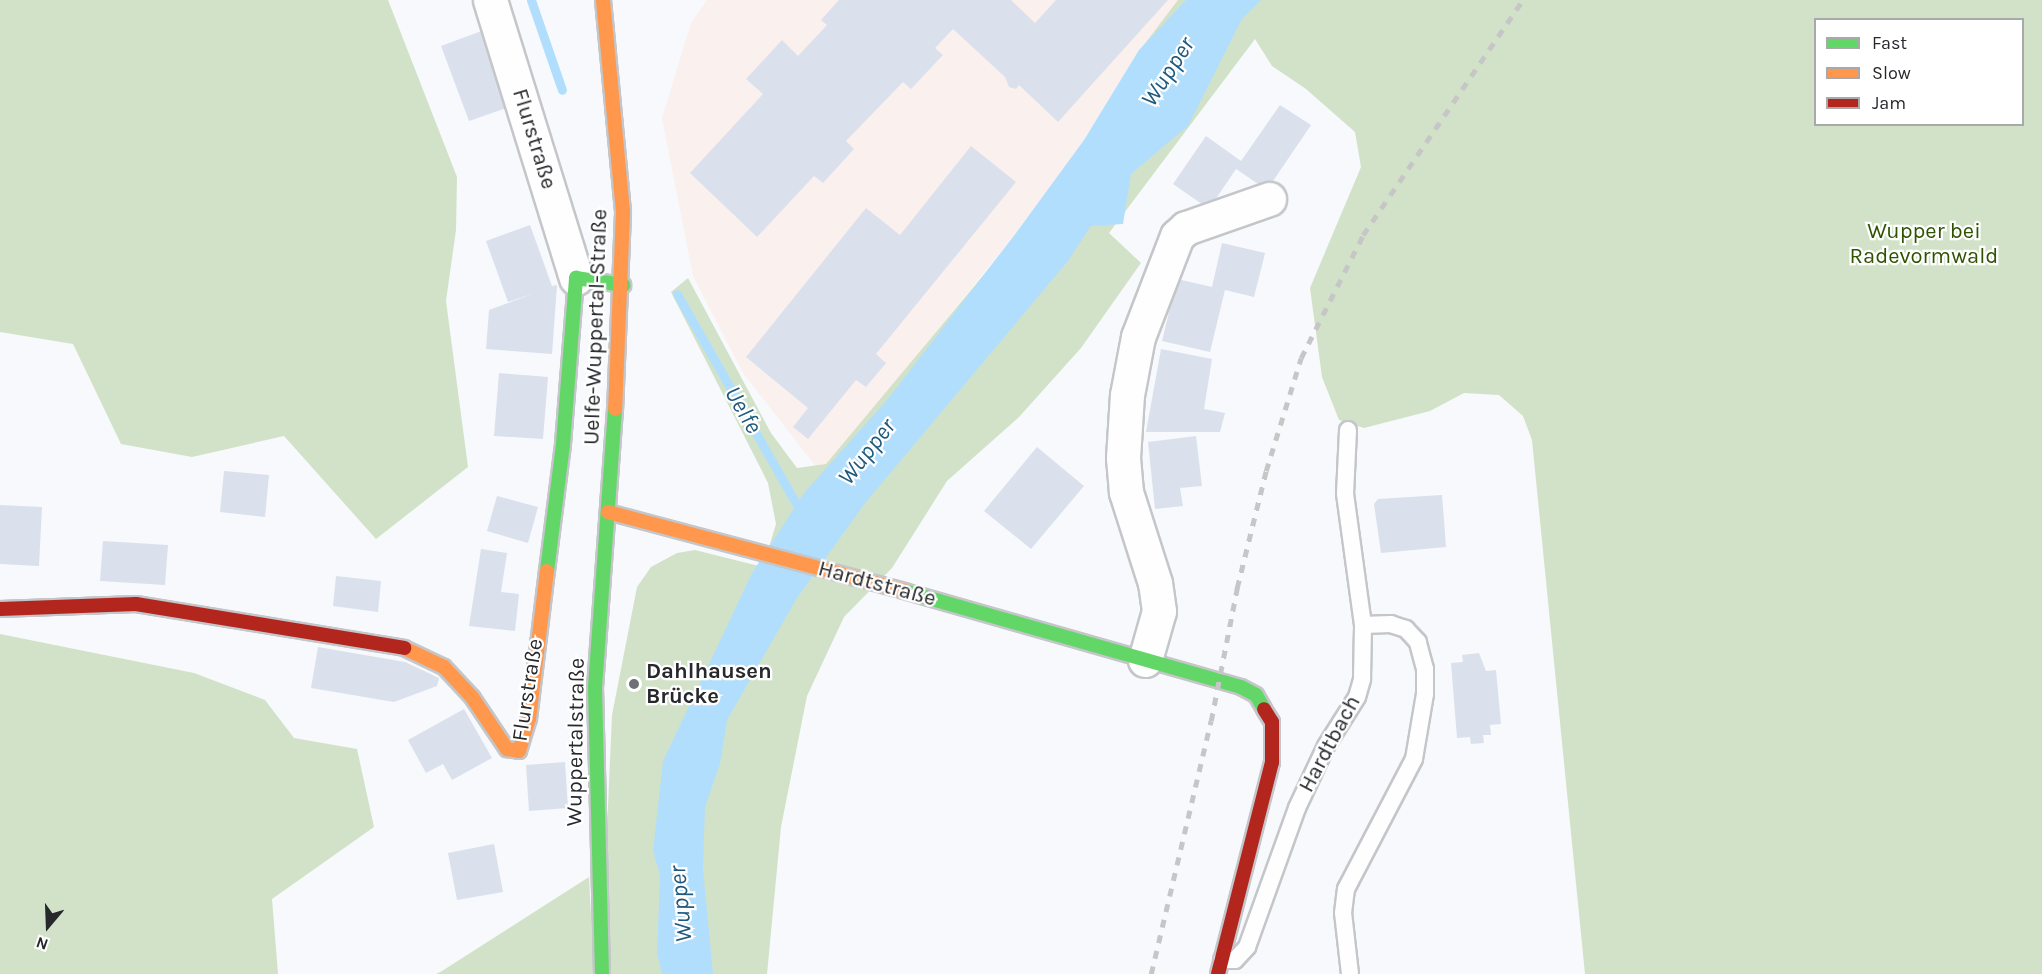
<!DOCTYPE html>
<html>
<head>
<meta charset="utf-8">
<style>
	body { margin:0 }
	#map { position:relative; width:2042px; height:974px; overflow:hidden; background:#f7f9fc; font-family:Karla,sans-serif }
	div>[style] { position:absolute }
	.industrial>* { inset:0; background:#faf0ed }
	.green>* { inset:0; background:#d2e2c8 }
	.water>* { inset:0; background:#b2defd }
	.stream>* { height:9px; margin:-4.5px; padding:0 4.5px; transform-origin:4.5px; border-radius:4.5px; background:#b2defd }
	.building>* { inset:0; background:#dae1ed }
	.roads { filter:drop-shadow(2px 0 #c4c6c9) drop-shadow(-2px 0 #c4c6c9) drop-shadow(0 2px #c4c6c9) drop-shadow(0 -2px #c4c6c9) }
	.lane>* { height:16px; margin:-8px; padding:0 8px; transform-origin:8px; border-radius:8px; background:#fefeff }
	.street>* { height:33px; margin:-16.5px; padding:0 16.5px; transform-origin:16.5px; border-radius:16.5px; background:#fefeff }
	.fast>* { height:14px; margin:-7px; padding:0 7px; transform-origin:7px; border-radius:7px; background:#63d668 }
	.slow>* { height:14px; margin:-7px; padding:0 7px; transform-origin:7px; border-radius:7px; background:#ff974d }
	.jam>* { height:14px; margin:-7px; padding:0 7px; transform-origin:7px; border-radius:7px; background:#b3261e }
	.rail>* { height:4.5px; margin-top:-2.25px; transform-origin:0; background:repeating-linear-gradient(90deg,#c6c6c7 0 8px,transparent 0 16px) }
	.dots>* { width:16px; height:16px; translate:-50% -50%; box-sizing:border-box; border:3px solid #fff; border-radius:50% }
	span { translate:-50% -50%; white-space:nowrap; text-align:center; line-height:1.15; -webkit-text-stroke:4.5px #fff; paint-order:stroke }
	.street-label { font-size:22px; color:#27282c }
	.park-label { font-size:22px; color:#2f5300 }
	.poi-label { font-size:22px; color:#27282c; font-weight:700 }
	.left { translate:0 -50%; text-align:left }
	.water-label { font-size:24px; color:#1f5a7e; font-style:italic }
	.legend { position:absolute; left:1814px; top:18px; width:210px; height:108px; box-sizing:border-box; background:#fff; border:2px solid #a9a9ab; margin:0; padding:8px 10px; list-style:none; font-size:18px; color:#27282c }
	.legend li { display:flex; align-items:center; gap:12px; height:30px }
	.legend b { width:30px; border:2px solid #a9a9ab }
	.north { position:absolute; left:18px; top:896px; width:60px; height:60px; -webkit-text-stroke:4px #fff; paint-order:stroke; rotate:199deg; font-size:16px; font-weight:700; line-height:24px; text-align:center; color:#27282c }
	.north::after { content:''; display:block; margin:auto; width:21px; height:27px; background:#27282c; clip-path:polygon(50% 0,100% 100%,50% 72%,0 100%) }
</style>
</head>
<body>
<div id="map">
	<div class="industrial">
		<i style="clip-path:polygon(707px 0,1186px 0,1139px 50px,1084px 140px,1016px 233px,821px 473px,743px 373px,693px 276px,662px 118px,691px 23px)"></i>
	</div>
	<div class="green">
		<i style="clip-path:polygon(0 0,388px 0,457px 177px,456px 230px,446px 301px,468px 467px,376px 539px,284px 436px,192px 457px,121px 444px,73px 344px,0 332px)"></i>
		<i style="clip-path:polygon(evenodd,1178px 0,2042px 0,2042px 974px,1585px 974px,1532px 440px,1523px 416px,1499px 395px,1464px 393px,1430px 411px,1364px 428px,1339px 420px,1322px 377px,1310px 288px,1361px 167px,1355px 132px,1306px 89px,1272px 66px,1255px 39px,1109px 233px,1141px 263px,1081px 348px,1019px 417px,947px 481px,892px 568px,844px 617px,807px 696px,781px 827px,767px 974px,611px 974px,604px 896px,612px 715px,637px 587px,651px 567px,677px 553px,695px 550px,763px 567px,776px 524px,768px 483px,671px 292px,688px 278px,771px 433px,797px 468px,826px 464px,1081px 158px,1140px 50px,1178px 0,1816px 20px,2022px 20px,2022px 124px,1816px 124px,1816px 20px)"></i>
		<i style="clip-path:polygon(0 634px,194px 673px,265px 700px,294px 738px,357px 749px,374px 827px,272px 899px,278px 974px,0 974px)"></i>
		<i style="clip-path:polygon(589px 877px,594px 974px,436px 974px,442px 971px)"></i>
	</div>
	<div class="water">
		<i style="clip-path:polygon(1186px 0,1261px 0,1242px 19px,1188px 126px,1131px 174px,1123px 224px,1091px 226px,1068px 261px,866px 502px,797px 598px,727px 720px,720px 764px,705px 807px,703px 869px,713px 974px,662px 974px,657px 953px,660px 875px,653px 851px,663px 761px,752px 573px,804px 493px,887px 400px,1016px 233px,1084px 140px,1139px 50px)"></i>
	</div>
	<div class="stream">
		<i style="left:531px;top:0;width:95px;rotate:71deg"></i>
		<i style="left:677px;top:294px;width:253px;rotate:60.4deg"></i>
	</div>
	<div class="building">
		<i style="clip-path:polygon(839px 0,1011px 0,1035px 23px,1056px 0,1168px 0,1058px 122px,1019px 85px,1016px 89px,1009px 87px,1005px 77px,953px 29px,935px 48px,943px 55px,911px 89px,903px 82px,846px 141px,854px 149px,823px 183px,814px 176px,757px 237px,690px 173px,763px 94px,746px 79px,782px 40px,798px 56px,827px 25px,821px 20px)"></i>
		<i style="clip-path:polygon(487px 29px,515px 105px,469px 121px,441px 46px)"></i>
		<i style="clip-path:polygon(1280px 105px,1311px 125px,1267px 190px,1236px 169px,1209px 209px,1173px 184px,1206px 136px,1241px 161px)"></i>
		<i style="clip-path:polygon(971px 146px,1016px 182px,876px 354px,886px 363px,866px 387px,856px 380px,808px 439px,793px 427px,808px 408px,746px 357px,866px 208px,900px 235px)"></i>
		<i style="clip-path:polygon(530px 225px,552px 286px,557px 285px,552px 354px,486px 349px,489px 310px,535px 293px,508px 302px,486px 241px)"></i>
		<i style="clip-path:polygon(1222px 243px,1265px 253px,1254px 297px,1225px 290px,1210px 352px,1162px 341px,1177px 279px,1212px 287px)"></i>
		<i style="clip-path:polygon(1161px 349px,1212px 359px,1204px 409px,1225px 413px,1220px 432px,1146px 432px)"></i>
		<i style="clip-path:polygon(499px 373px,548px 377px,543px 439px,494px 436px)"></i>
		<i style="clip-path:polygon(1196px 436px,1202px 486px,1180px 488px,1183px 506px,1155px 509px,1148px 442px)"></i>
		<i style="clip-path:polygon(1037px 447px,1084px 486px,1031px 549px,984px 511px)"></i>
		<i style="clip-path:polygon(224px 471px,269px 475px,265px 517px,220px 512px)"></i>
		<i style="clip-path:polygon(1442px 495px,1446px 547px,1381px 553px,1374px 504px,1378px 499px)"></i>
		<i style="clip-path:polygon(497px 496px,538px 507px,528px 543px,487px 531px)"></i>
		<i style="clip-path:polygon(0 505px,42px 507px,39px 566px,0 564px)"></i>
		<i style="clip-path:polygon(103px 541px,168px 545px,165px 585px,100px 581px)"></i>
		<i style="clip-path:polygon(481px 549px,507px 553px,501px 592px,519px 594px,515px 631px,469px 626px)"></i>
		<i style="clip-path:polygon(336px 576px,381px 581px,378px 612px,333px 606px)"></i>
		<i style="clip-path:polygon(318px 647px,405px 662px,439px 678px,437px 686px,394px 702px,311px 688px)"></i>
		<i style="clip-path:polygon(1479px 653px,1486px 671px,1496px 670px,1501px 724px,1490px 725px,1491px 735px,1483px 735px,1484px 743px,1471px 744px,1470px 737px,1457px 738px,1451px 663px,1463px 662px,1462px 655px)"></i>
		<i style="clip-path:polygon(464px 709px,492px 758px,452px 780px,443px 764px,426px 773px,408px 740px)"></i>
		<i style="clip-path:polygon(565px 762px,568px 808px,529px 811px,526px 765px)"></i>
		<i style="clip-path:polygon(494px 844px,503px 892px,457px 900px,448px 853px)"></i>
	</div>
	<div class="roads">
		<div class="lane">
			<i style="left:1222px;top:960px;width:13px"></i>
			<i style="left:1235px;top:960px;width:18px;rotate:-47deg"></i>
			<i style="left:1247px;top:947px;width:148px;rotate:-70.2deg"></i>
			<i style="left:1297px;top:808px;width:68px;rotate:-64.9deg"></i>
			<i style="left:1326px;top:746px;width:58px;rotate:-57.7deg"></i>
			<i style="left:1357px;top:697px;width:19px;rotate:-74deg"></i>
			<i style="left:1362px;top:679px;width:54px;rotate:-88.9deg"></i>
			<i style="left:1363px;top:625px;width:132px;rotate:-97.8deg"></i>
			<i style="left:1345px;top:494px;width:64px;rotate:-87.3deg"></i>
			<i style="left:1350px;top:974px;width:61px;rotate:-96.5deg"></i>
			<i style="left:1343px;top:913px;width:24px;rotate:-83deg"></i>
			<i style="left:1346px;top:889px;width:147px;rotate:-62.4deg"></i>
			<i style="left:1414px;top:759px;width:66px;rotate:-80.4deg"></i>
			<i style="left:1425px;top:694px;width:25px;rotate:-90deg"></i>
			<i style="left:1425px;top:669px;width:28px;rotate:-105deg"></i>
			<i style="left:1418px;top:642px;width:18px;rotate:-133deg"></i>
			<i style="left:1406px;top:629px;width:16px;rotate:-162deg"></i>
			<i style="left:1391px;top:624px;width:28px;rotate:178deg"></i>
		</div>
		<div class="street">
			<i style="left:490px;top:0;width:291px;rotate:72.8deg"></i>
			<i style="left:1145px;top:660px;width:51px;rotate:-74.1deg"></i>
			<i style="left:1159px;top:611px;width:28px;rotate:-98deg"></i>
			<i style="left:1155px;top:583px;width:96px;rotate:-107.7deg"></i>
			<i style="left:1126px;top:492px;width:34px;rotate:-95deg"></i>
			<i style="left:1123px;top:458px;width:63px;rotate:-86.4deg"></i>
			<i style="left:1127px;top:395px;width:59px;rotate:-79.3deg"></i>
			<i style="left:1138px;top:337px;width:108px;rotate:-68.9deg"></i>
			<i style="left:1177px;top:236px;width:12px;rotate:-42deg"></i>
			<i style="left:1186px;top:228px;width:88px;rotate:-19.3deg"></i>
		</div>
		<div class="fast">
			<i style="left:547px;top:571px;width:128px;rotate:-82.8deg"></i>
			<i style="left:563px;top:444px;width:167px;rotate:-85.5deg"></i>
			<i style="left:576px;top:278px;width:48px;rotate:8.5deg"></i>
			<i style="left:904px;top:591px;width:350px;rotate:15.9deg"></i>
			<i style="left:1241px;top:687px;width:17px;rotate:28deg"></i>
			<i style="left:1256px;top:695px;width:16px;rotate:60deg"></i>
			<i style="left:602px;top:974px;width:286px;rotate:-91.4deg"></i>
			<i style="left:595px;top:688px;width:280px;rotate:-85.9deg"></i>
		</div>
		<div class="slow">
			<i style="left:603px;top:0;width:214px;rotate:84.6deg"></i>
			<i style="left:623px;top:213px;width:196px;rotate:92.3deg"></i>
			<i style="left:608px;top:512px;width:306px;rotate:14.9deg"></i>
			<i style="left:404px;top:648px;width:44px;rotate:25.4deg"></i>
			<i style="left:444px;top:667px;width:41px;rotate:47deg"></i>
			<i style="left:472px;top:697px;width:63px;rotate:56.1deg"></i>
			<i style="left:507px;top:749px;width:12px;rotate:9deg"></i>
			<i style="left:519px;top:751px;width:34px;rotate:-73deg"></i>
			<i style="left:529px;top:719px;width:149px;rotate:-83.1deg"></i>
		</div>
		<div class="jam">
			<i style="left:0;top:609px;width:136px;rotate:-2.1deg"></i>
			<i style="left:136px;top:604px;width:272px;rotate:9.3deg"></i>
			<i style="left:1218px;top:974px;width:219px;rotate:-75.7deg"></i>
			<i style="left:1272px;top:762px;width:40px;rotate:-90deg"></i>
			<i style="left:1272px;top:722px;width:15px;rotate:-122deg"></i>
		</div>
	</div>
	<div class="rail">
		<i style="left:1151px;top:974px;width:260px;rotate:-76.7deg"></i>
		<i style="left:1211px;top:721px;width:136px;rotate:-78.9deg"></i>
		<i style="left:1237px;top:588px;width:121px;rotate:-76.1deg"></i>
		<i style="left:1266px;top:471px;width:118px;rotate:-72.8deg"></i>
		<i style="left:1301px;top:358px;width:138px;rotate:-63.2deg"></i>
		<i style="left:1363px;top:235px;width:284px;rotate:-55.8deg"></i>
	</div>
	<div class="dots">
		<i style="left:634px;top:684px;background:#707175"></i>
	</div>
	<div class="street-label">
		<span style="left:534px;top:139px;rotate:73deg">Flurstraße</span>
		<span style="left:596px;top:327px;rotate:-88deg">Uelfe-Wuppertal-Straße</span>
		<span style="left:877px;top:584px;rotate:15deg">Hardtstraße</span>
		<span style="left:528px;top:690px;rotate:-81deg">Flurstraße</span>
		<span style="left:576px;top:742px;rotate:-89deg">Wuppertalstraße</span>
		<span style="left:1330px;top:744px;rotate:-62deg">Hardtbach</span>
	</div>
	<div class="park-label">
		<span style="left:1924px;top:244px">Wupper bei<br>Radevormwald</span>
	</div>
	<div class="poi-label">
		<span class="left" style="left:646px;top:684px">Dahlhausen<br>Brücke</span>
	</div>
	<div class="water-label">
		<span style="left:1168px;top:72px;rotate:-57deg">Wupper</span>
		<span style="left:743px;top:410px;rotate:60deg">Uelfe</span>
		<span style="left:867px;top:452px;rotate:-52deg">Wupper</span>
		<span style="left:681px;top:904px;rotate:-95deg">Wupper</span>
	</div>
	<ul class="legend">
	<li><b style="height:8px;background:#63d668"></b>Fast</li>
	<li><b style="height:8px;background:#ff974d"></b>Slow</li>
	<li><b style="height:8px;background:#b3261e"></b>Jam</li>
	</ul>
	<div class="north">N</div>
</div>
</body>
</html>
